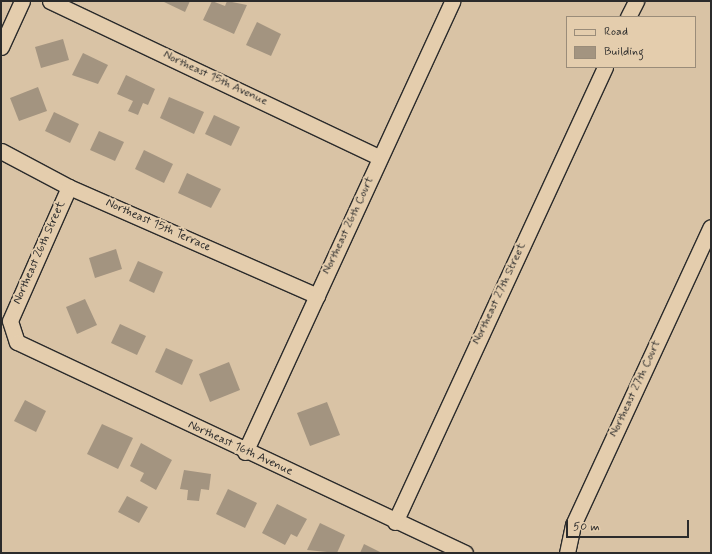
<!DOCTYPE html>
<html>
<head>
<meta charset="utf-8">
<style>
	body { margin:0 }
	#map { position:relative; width:712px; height:554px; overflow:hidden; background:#d9c3a5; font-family:Mynerve,sans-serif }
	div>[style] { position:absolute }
	.building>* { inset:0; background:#a39480 }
	.roads { filter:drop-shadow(1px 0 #2b2b2b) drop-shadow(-1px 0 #2b2b2b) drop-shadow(0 1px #2b2b2b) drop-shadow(0 -1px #2b2b2b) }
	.street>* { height:15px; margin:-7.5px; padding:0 7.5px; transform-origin:7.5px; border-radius:7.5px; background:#e4cdad }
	span { translate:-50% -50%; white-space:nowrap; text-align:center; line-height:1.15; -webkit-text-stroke:4px #e4cdad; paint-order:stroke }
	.street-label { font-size:12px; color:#2b2b2b }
	.frame { position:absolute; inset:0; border:2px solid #2b2b2b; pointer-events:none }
	.legend { position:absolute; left:566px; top:16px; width:130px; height:52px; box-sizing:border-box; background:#e4cdad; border:1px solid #9a8c79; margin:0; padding:5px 7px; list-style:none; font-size:12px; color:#2b2b2b }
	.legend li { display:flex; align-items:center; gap:8px; height:20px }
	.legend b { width:20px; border:1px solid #9a8c79 }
	.scale { position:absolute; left:566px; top:520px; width:123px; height:18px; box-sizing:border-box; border:2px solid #2b2b2b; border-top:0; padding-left:5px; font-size:12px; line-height:14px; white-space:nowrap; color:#2b2b2b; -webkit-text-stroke:3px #e4cdad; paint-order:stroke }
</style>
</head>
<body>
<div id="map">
	<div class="building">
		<i style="clip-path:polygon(162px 1px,190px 1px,185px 12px)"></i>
		<i style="clip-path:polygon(212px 1px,225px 6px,227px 1px,247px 5px,234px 34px,203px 20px)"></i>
		<i style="clip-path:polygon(257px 22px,281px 34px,271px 56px,246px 45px)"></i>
		<i style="clip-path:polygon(63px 39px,69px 60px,41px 68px,35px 47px)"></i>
		<i style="clip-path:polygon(83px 53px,108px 65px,98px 84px,72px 75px)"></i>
		<i style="clip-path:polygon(126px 75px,155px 89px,148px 105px,143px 103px,138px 115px,128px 111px,133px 101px,117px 94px)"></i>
		<i style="clip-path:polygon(38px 87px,47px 111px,19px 121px,10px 98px)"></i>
		<i style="clip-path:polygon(169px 97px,204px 112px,194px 134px,160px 118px)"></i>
		<i style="clip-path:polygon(54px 112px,79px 124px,70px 143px,45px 131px)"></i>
		<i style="clip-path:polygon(214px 115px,240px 127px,231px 146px,205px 134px)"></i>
		<i style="clip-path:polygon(99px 131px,124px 142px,115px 161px,90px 150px)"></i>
		<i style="clip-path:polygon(144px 150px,173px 164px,164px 183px,135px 169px)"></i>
		<i style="clip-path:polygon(187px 173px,221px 189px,211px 208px,178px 193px)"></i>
		<i style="clip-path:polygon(116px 249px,122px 269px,95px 278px,89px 258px)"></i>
		<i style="clip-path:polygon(138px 261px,163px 272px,154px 293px,129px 281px)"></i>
		<i style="clip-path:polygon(85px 299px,97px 325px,77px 334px,66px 307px)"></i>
		<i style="clip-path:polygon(120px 324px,146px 336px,137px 355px,111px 343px)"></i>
		<i style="clip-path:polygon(166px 348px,193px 360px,182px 385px,155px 372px)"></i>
		<i style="clip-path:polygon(229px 362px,240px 390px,210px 402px,199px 374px)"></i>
		<i style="clip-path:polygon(25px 400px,46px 411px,36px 432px,14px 421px)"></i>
		<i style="clip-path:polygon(327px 402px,340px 435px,310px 446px,297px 413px)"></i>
		<i style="clip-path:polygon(102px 424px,133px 438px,118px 469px,87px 454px)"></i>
		<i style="clip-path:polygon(141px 443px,172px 460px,156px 490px,140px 481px,144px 473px,130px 466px)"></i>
		<i style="clip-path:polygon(184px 470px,211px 474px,209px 490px,201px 489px,199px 501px,187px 500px,188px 490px,180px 489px)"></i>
		<i style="clip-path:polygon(228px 489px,257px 503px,245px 528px,216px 514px)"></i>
		<i style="clip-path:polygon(127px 496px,148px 507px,139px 523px,118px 512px)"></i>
		<i style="clip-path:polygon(277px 504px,307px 519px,297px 537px,291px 534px,285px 545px,262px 533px)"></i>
		<i style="clip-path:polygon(320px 523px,345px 535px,337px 553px,307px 550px)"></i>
		<i style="clip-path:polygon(364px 544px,382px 553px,360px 553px)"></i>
	</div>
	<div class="roads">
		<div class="street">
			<i style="left:50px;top:1px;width:365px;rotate:25.4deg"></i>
			<i style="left:628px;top:17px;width:18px;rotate:-63deg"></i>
			<i style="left:1px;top:47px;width:51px;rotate:-65.5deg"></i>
			<i style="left:1px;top:151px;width:77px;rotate:27.9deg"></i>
			<i style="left:69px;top:187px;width:271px;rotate:23.7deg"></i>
			<i style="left:69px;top:187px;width:146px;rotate:113.8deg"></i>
			<i style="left:10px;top:321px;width:22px;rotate:72deg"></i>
			<i style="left:17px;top:342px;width:495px;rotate:25.2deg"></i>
			<i style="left:245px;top:452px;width:496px;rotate:-65.3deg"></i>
			<i style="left:395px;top:522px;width:501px;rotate:-65.22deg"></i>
			<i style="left:567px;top:553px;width:29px;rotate:-78deg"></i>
			<i style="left:573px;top:525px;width:328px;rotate:-65.2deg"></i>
		</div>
	</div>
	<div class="street-label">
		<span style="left:215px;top:79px;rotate:25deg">Northeast 15th Avenue</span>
		<span style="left:158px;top:226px;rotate:24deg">Northeast 15th Terrace</span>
		<span style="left:349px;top:226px;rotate:-65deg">Northeast 26th Court</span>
		<span style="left:40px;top:253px;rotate:-66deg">Northeast 26th Street</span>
		<span style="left:500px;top:294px;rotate:-65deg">Northeast 27th Street</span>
		<span style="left:636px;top:389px;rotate:-65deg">Northeast 27th Court</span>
		<span style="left:240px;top:449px;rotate:25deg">Northeast 16th Avenue</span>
	</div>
	<div class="frame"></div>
	<ul class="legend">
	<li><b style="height:5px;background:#e4cdad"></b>Road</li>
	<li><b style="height:11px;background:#a39480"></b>Building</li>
	</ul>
	<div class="scale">50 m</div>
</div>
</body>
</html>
